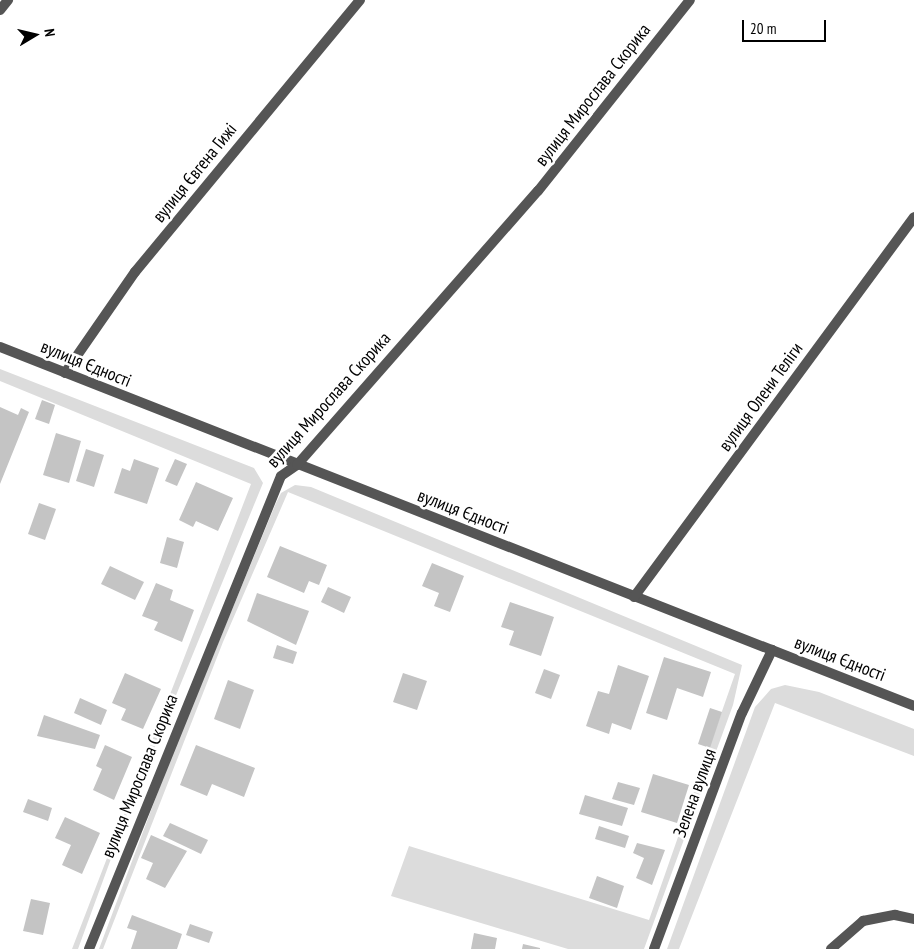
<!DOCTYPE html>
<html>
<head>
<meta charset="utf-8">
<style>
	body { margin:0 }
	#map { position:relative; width:914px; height:949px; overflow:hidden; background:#fff; font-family:"PT Sans Narrow",sans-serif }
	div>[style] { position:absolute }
	.green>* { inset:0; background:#dcdcdc }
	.building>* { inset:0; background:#c4c4c4 }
	.lane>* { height:10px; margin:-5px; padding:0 5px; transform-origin:5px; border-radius:5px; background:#555 }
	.street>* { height:10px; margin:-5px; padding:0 5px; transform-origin:5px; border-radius:5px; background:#555 }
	span { translate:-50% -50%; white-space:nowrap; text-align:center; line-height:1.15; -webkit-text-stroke:5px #fff; paint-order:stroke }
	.street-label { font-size:18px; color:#000 }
	.north { position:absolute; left:10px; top:10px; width:50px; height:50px; -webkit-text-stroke:4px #fff; paint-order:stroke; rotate:81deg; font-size:14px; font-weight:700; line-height:20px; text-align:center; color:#000 }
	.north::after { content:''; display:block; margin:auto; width:18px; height:22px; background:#000; clip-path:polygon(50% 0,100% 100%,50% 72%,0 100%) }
	.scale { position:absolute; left:742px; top:20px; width:84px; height:22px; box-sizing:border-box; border:2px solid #000; border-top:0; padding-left:6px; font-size:15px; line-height:18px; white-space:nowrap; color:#000; -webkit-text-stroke:4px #fff; paint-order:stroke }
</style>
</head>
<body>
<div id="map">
	<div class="green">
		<i style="clip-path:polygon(0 369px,254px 468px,263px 483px,127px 815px,78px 949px,72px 949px,251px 484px,0 381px)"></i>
		<i style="clip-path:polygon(295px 485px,311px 487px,742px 665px,733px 705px,644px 949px,568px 949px,391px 896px,409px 846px,649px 920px,735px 674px,288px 492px,223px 642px,103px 949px,99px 949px,170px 760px,276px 503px,281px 493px)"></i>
		<i style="clip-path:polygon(785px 685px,819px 692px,914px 729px,914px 756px,775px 703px,679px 949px,667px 949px,755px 707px,771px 689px)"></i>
	</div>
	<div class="building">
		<i style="clip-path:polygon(42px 400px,55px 405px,49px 424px,35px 419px)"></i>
		<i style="clip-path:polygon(0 407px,18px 415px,21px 408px,29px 412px,0 484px)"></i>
		<i style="clip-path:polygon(56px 433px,81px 441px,69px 483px,43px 475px)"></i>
		<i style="clip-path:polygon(86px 449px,104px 455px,94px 487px,76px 481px)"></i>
		<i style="clip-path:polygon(134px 459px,159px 468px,147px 504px,114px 493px,122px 468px,130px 471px)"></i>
		<i style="clip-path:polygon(175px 459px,187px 464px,177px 486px,165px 481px)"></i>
		<i style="clip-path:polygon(196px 482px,233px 498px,218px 531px,196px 521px,193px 527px,179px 520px)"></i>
		<i style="clip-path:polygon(39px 503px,56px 509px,45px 540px,28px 534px)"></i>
		<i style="clip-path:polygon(167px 537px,184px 542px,177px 568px,160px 563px)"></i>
		<i style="clip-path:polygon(280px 546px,327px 565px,319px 585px,309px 581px,304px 593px,267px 577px)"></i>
		<i style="clip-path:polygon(432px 563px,464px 576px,450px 612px,434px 606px,439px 593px,422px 586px)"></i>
		<i style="clip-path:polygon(110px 566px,144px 582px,135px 600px,101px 584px)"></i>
		<i style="clip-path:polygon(156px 583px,173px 590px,170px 600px,194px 610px,182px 642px,154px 630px,158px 622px,142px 616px)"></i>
		<i style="clip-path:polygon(328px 587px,351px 597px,344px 613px,321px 602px)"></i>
		<i style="clip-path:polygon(257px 593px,309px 611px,296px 645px,247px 621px)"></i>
		<i style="clip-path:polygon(510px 602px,554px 617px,541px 656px,509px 645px,514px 631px,501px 627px)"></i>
		<i style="clip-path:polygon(277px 645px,297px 652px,293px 664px,273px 658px)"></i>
		<i style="clip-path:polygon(664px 657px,711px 672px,703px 697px,677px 688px,667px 720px,646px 713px)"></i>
		<i style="clip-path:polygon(618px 665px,649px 676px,631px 730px,612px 723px,609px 734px,586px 726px,598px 691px,609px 694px)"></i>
		<i style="clip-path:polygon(544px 669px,560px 675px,551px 699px,535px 693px)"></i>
		<i style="clip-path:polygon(125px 673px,161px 689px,143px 729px,121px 720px,126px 709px,112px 703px)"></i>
		<i style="clip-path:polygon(403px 673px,427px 681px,417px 710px,393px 702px)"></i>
		<i style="clip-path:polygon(228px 680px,254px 690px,240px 729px,214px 719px)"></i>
		<i style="clip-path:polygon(80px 698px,107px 710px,101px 725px,74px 713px)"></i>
		<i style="clip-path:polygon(710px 708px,722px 712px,710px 748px,698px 744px)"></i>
		<i style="clip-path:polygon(44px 715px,100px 735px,95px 749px,37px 736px)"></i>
		<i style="clip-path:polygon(105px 745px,132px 757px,114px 800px,93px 790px,102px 769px,96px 766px)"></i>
		<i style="clip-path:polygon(196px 745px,255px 768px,244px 797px,212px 784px,207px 796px,180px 785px)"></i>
		<i style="clip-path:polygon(653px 774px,689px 785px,677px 823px,641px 812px)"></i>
		<i style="clip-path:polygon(618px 782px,640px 788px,634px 805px,612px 799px)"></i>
		<i style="clip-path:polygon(585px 795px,628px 808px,622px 826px,579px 814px)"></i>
		<i style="clip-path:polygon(28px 799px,52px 808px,48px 821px,23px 812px)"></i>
		<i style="clip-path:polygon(65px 817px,100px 833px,82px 874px,62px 865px,71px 845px,55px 838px)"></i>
		<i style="clip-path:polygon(170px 823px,208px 840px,201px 854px,163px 836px)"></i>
		<i style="clip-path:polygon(599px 826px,629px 836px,625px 848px,595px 839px)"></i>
		<i style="clip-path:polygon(151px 835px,187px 851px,165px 888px,146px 879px,153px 863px,141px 858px)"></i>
		<i style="clip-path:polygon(637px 843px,665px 850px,652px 885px,636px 878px,644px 858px,633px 853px)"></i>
		<i style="clip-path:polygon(597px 876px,624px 886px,617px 908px,589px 898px)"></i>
		<i style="clip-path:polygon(31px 899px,50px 903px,43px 935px,23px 931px)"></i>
		<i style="clip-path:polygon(132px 915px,182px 934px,177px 949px,131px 949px,137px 931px,127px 928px)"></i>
		<i style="clip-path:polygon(190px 924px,213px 932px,209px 943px,186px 935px)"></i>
		<i style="clip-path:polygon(474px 933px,497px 938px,495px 949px,471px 949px)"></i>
		<i style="clip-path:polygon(523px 944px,540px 948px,540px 949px,522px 949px)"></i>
	</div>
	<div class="lane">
		<i style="left:831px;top:949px;width:43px;rotate:-41.2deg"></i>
		<i style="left:863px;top:921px;width:33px;rotate:-11deg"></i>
		<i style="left:895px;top:915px;width:19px;rotate:12deg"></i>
	</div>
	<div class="street">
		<i style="left:0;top:10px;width:13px;rotate:-51deg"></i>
		<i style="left:0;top:347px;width:982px;rotate:21.44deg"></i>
		<i style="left:65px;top:373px;width:123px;rotate:-55.3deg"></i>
		<i style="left:135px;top:272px;width:353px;rotate:-50.4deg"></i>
		<i style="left:634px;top:597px;width:472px;rotate:-53.6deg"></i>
		<i style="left:89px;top:949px;width:510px;rotate:-67.91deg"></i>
		<i style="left:281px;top:476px;width:19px;rotate:-35deg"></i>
		<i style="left:297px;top:465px;width:365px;rotate:-48.7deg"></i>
		<i style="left:538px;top:191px;width:244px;rotate:-51.5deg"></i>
		<i style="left:654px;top:949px;width:252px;rotate:-69.6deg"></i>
		<i style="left:742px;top:713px;width:70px;rotate:-64.5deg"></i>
	</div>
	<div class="street-label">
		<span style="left:593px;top:95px;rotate:-52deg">вулиця Мирослава Скорика</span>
		<span style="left:195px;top:173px;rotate:-51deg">вулиця Євгена Гижі</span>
		<span style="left:86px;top:364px;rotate:22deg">вулиця Єдності</span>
		<span style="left:761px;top:397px;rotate:-54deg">вулиця Олени Теліги</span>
		<span style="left:329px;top:400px;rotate:-48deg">вулиця Мирослава Скорика</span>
		<span style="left:463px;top:512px;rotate:21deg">вулиця Єдності</span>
		<span style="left:840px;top:659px;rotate:21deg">вулиця Єдності</span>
		<span style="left:140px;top:776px;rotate:-68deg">вулиця Мирослава Скорика</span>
		<span style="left:695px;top:793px;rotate:-70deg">Зелена вулиця</span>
	</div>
	<div class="north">N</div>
	<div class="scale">20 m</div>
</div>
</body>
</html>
